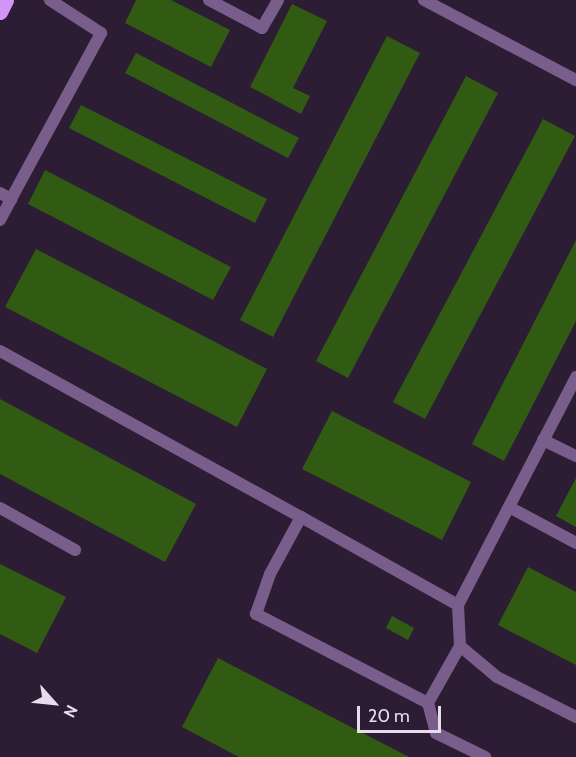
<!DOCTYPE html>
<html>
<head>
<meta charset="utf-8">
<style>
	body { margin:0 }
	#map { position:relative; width:576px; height:757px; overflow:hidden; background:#2c1d35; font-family:Cabin,sans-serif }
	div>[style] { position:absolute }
	.building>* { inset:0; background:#315b12 }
	.lane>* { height:12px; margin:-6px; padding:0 6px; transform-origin:6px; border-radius:6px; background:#795d8b }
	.street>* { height:12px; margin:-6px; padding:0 6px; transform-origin:6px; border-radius:6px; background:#795d8b }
	.primary>* { height:15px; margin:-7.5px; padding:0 7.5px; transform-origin:7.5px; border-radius:7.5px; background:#d095f5 }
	span { translate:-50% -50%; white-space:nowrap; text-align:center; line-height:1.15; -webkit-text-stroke:4.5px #2c1d35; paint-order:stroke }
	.north { position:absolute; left:24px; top:673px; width:60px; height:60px; -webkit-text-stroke:4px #2c1d35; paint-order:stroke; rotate:117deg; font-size:16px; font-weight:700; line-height:24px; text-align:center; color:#e6dded }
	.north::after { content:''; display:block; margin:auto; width:21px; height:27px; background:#e6dded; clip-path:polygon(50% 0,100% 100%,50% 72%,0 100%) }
	.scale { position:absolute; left:357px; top:706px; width:84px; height:27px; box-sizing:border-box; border:3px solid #e6dded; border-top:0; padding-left:8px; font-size:18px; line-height:21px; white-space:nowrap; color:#e6dded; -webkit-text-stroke:4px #2c1d35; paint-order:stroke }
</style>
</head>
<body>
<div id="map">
	<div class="building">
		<i style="clip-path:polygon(136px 0,171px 0,230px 30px,211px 67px,125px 23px)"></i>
		<i style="clip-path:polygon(292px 4px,327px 21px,293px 88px,310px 96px,301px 114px,250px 87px)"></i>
		<i style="clip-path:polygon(387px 36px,420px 53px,273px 337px,240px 320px)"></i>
		<i style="clip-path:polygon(136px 53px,299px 138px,288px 158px,125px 73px)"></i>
		<i style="clip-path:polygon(466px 76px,498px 93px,348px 378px,316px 361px)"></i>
		<i style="clip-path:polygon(81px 105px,267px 199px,255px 223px,69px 128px)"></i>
		<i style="clip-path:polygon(543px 119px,575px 136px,425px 419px,393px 402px)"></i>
		<i style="clip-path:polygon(45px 170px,231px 267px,213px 300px,28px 204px)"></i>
		<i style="clip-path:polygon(576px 240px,576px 321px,504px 461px,472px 444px)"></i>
		<i style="clip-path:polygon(36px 249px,267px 369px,237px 427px,5px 307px)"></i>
		<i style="clip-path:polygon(0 399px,196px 504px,165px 562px,0 474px)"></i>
		<i style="clip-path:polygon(332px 411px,471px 482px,442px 540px,302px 469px)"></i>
		<i style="clip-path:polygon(576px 478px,576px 527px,556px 516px)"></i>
		<i style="clip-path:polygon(0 564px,66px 597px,37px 653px,0 634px)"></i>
		<i style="clip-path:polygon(528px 567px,576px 592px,576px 665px,498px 625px)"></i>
		<i style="clip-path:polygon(392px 616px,414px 628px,408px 640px,386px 628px)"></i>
		<i style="clip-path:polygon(218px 658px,409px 757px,239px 757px,182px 727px)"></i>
	</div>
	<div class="lane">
		<i style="left:209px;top:0;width:60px;rotate:27.8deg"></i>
		<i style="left:262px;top:28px;width:32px;rotate:-60deg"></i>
		<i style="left:0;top:193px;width:13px;rotate:29deg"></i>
		<i style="left:11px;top:199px;width:189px;rotate:-61.5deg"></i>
		<i style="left:101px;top:33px;width:61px;rotate:-147.1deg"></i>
		<i style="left:0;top:220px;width:24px;rotate:-62deg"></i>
		<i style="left:0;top:351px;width:344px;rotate:28.9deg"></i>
		<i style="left:301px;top:517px;width:180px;rotate:29.3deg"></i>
		<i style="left:458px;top:605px;width:41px;rotate:87.2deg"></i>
		<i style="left:460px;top:646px;width:65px;rotate:119.3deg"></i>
		<i style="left:428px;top:703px;width:194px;rotate:-152.6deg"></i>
		<i style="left:256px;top:614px;width:42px;rotate:-70.7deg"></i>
		<i style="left:270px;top:574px;width:65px;rotate:-61.5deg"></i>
		<i style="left:543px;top:440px;width:37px;rotate:26deg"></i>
		<i style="left:509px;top:507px;width:76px;rotate:28.2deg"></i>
		<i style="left:0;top:508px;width:86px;rotate:29.2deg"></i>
		<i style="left:458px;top:605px;width:257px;rotate:-62.6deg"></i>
		<i style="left:460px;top:646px;width:48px;rotate:40deg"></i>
		<i style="left:497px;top:677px;width:89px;rotate:26.9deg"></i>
		<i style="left:428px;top:703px;width:31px;rotate:75deg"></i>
		<i style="left:436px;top:733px;width:55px;rotate:26.1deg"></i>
	</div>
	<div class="street">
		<i style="left:424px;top:0;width:172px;rotate:27.8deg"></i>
	</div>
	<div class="primary">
		<i style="left:0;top:12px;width:13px;rotate:-63deg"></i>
	</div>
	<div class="north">N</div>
	<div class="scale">20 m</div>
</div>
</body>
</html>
